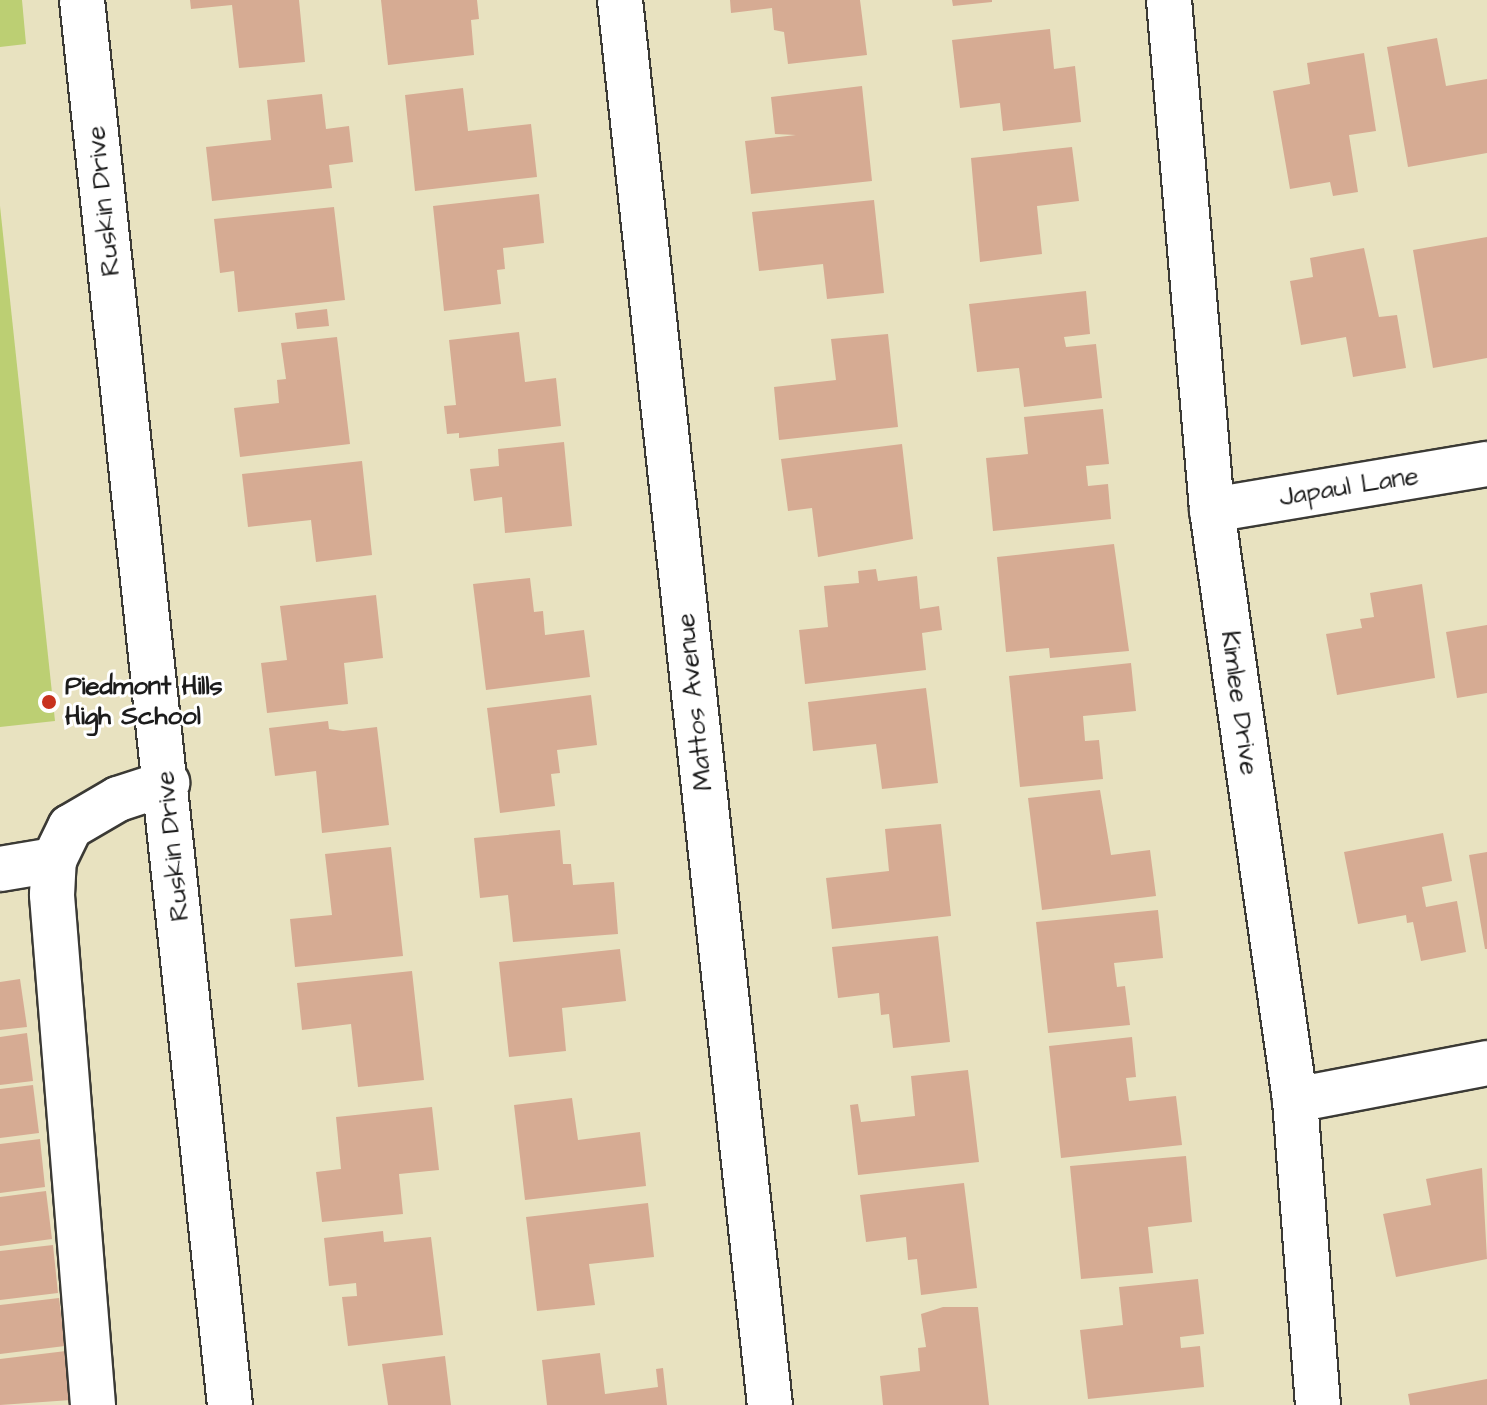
<!DOCTYPE html>
<html>
<head>
<meta charset="utf-8">
<style>
	body { margin:0 }
	#map { position:relative; width:1487px; height:1405px; overflow:hidden; background:#e8e2c0; font-family:"Architects Daughter",sans-serif }
	div>[style] { position:absolute }
	.green>* { inset:0; background:#bccf73 }
	.building>* { inset:0; background:#d6ab93 }
	.roads { filter:drop-shadow(2px 0 #3b3a35) drop-shadow(-2px 0 #3b3a35) drop-shadow(0 2px #3b3a35) drop-shadow(0 -2px #3b3a35) }
	.minor>* { height:44px; margin:-22px; padding:0 22px; transform-origin:22px; border-radius:22px; background:#fff }
	.dots>* { width:22px; height:22px; translate:-50% -50%; box-sizing:border-box; border:4px solid #fff; border-radius:50% }
	span { translate:-50% -50%; white-space:nowrap; text-align:center; line-height:1.15; -webkit-text-stroke:6px #fff; paint-order:stroke }
	.street-label { font-size:26px; color:#1c1c1c }
	.poi-label { font-size:26px; color:#1c1c1c; font-weight:700 }
	.left { translate:0 -50%; text-align:left }
</style>
</head>
<body>
<div id="map">
	<div class="green">
		<i style="clip-path:polygon(0 0,22px 0,26px 44px,0 47px)"></i>
		<i style="clip-path:polygon(0 206px,55px 721px,0 727px)"></i>
	</div>
	<div class="building">
		<i style="clip-path:polygon(190px 0,299px 0,305px 62px,239px 68px,232px 5px,191px 9px)"></i>
		<i style="clip-path:polygon(381px 0,477px 0,479px 19px,471px 20px,474px 55px,388px 65px)"></i>
		<i style="clip-path:polygon(730px 0,860px 0,867px 55px,788px 64px,784px 32px,774px 30px,772px 8px,731px 13px)"></i>
		<i style="clip-path:polygon(952px 0,992px 0,992px 2px,953px 6px)"></i>
		<i style="clip-path:polygon(1050px 29px,1054px 69px,1075px 66px,1081px 122px,1003px 131px,1000px 103px,960px 108px,952px 40px)"></i>
		<i style="clip-path:polygon(1437px 38px,1446px 86px,1487px 79px,1487px 153px,1408px 167px,1387px 47px)"></i>
		<i style="clip-path:polygon(1364px 53px,1376px 131px,1349px 135px,1358px 192px,1333px 196px,1330px 182px,1290px 189px,1273px 91px,1310px 84px,1307px 63px)"></i>
		<i style="clip-path:polygon(862px 86px,872px 181px,751px 194px,745px 141px,796px 135px,775px 134px,771px 97px)"></i>
		<i style="clip-path:polygon(463px 88px,468px 131px,531px 124px,537px 177px,415px 191px,405px 95px)"></i>
		<i style="clip-path:polygon(322px 94px,326px 129px,349px 126px,353px 162px,329px 165px,332px 188px,212px 201px,206px 147px,271px 140px,267px 100px)"></i>
		<i style="clip-path:polygon(1072px 147px,1079px 201px,1037px 206px,1042px 254px,980px 262px,971px 158px)"></i>
		<i style="clip-path:polygon(539px 194px,544px 243px,503px 248px,505px 269px,497px 270px,501px 304px,444px 311px,433px 206px)"></i>
		<i style="clip-path:polygon(874px 200px,884px 293px,827px 299px,823px 264px,759px 271px,752px 212px)"></i>
		<i style="clip-path:polygon(334px 207px,345px 300px,238px 312px,234px 271px,220px 273px,214px 219px)"></i>
		<i style="clip-path:polygon(1487px 237px,1487px 358px,1433px 368px,1413px 250px)"></i>
		<i style="clip-path:polygon(1364px 248px,1379px 317px,1397px 315px,1406px 368px,1353px 377px,1346px 337px,1301px 345px,1290px 281px,1313px 277px,1310px 258px)"></i>
		<i style="clip-path:polygon(1086px 291px,1090px 334px,1064px 337px,1066px 347px,1096px 344px,1102px 398px,1024px 407px,1019px 368px,977px 372px,969px 304px)"></i>
		<i style="clip-path:polygon(327px 309px,329px 326px,297px 329px,295px 313px)"></i>
		<i style="clip-path:polygon(519px 332px,525px 382px,556px 378px,561px 426px,459px 438px,459px 433px,447px 434px,444px 406px,456px 405px,449px 340px)"></i>
		<i style="clip-path:polygon(888px 334px,898px 427px,779px 440px,774px 387px,836px 380px,831px 339px)"></i>
		<i style="clip-path:polygon(337px 337px,350px 444px,240px 457px,234px 408px,279px 403px,277px 380px,286px 379px,281px 343px)"></i>
		<i style="clip-path:polygon(1103px 409px,1109px 464px,1086px 466px,1088px 486px,1108px 484px,1111px 519px,993px 531px,986px 458px,1028px 454px,1024px 417px)"></i>
		<i style="clip-path:polygon(564px 442px,572px 526px,505px 533px,502px 497px,474px 501px,470px 469px,499px 466px,498px 449px)"></i>
		<i style="clip-path:polygon(902px 444px,913px 539px,818px 557px,812px 508px,788px 511px,781px 459px)"></i>
		<i style="clip-path:polygon(362px 461px,372px 555px,316px 562px,311px 520px,248px 527px,242px 474px)"></i>
		<i style="clip-path:polygon(1114px 544px,1129px 651px,1050px 658px,1049px 648px,1006px 652px,997px 557px)"></i>
		<i style="clip-path:polygon(876px 569px,878px 581px,917px 576px,920px 609px,939px 606px,942px 630px,922px 633px,926px 670px,805px 684px,799px 630px,828px 627px,824px 586px,859px 583px,858px 571px)"></i>
		<i style="clip-path:polygon(530px 578px,534px 612px,543px 611px,545px 635px,584px 630px,590px 677px,486px 690px,473px 584px)"></i>
		<i style="clip-path:polygon(1422px 584px,1435px 678px,1337px 695px,1326px 634px,1362px 628px,1360px 619px,1374px 617px,1370px 593px)"></i>
		<i style="clip-path:polygon(376px 595px,383px 658px,344px 663px,348px 704px,267px 713px,261px 663px,287px 660px,280px 606px)"></i>
		<i style="clip-path:polygon(1487px 625px,1487px 693px,1457px 698px,1446px 632px)"></i>
		<i style="clip-path:polygon(1131px 663px,1136px 711px,1083px 716px,1085px 741px,1099px 740px,1103px 779px,1020px 787px,1009px 676px)"></i>
		<i style="clip-path:polygon(926px 688px,938px 783px,882px 789px,876px 744px,813px 751px,808px 702px)"></i>
		<i style="clip-path:polygon(591px 695px,597px 745px,557px 750px,560px 773px,551px 774px,555px 806px,500px 813px,487px 708px)"></i>
		<i style="clip-path:polygon(328px 721px,329px 729px,343px 731px,377px 727px,389px 825px,322px 833px,316px 771px,275px 776px,269px 728px)"></i>
		<i style="clip-path:polygon(1100px 790px,1111px 855px,1150px 850px,1156px 896px,1042px 910px,1028px 798px)"></i>
		<i style="clip-path:polygon(941px 824px,951px 916px,832px 929px,826px 878px,889px 871px,885px 829px)"></i>
		<i style="clip-path:polygon(560px 830px,563px 864px,571px 864px,573px 885px,614px 882px,618px 934px,513px 942px,508px 895px,480px 898px,474px 838px)"></i>
		<i style="clip-path:polygon(1443px 833px,1452px 881px,1422px 887px,1426px 907px,1457px 901px,1466px 952px,1421px 961px,1413px 922px,1407px 923px,1406px 915px,1358px 924px,1344px 852px)"></i>
		<i style="clip-path:polygon(391px 847px,403px 956px,295px 967px,290px 919px,332px 915px,325px 854px)"></i>
		<i style="clip-path:polygon(1487px 852px,1487px 949px,1485px 949px,1469px 855px)"></i>
		<i style="clip-path:polygon(1158px 910px,1163px 958px,1114px 963px,1117px 987px,1125px 986px,1130px 1025px,1048px 1033px,1036px 922px)"></i>
		<i style="clip-path:polygon(938px 936px,950px 1042px,893px 1048px,889px 1014px,881px 1015px,879px 993px,838px 998px,832px 947px)"></i>
		<i style="clip-path:polygon(620px 949px,626px 1001px,562px 1008px,566px 1051px,509px 1057px,499px 962px)"></i>
		<i style="clip-path:polygon(412px 971px,424px 1080px,358px 1087px,351px 1024px,302px 1030px,297px 983px)"></i>
		<i style="clip-path:polygon(20px 979px,27px 1027px,0 1030px,0 982px)"></i>
		<i style="clip-path:polygon(27px 1033px,33px 1081px,0 1085px,0 1037px)"></i>
		<i style="clip-path:polygon(1132px 1037px,1136px 1077px,1126px 1078px,1129px 1101px,1176px 1096px,1182px 1145px,1061px 1158px,1049px 1046px)"></i>
		<i style="clip-path:polygon(968px 1070px,979px 1162px,858px 1175px,850px 1105px,858px 1104px,861px 1122px,915px 1116px,911px 1076px)"></i>
		<i style="clip-path:polygon(33px 1085px,39px 1133px,0 1138px,0 1089px)"></i>
		<i style="clip-path:polygon(572px 1098px,578px 1140px,640px 1132px,646px 1186px,525px 1200px,514px 1105px)"></i>
		<i style="clip-path:polygon(432px 1107px,439px 1170px,399px 1174px,403px 1214px,322px 1222px,316px 1172px,341px 1169px,336px 1117px)"></i>
		<i style="clip-path:polygon(40px 1139px,45px 1187px,0 1193px,0 1144px)"></i>
		<i style="clip-path:polygon(1186px 1156px,1192px 1222px,1148px 1227px,1153px 1273px,1081px 1279px,1070px 1166px)"></i>
		<i style="clip-path:polygon(1482px 1168px,1487px 1259px,1396px 1277px,1383px 1214px,1431px 1205px,1426px 1179px)"></i>
		<i style="clip-path:polygon(964px 1183px,977px 1288px,921px 1295px,917px 1259px,908px 1260px,906px 1237px,866px 1242px,860px 1195px)"></i>
		<i style="clip-path:polygon(46px 1191px,52px 1239px,0 1246px,0 1197px)"></i>
		<i style="clip-path:polygon(648px 1203px,654px 1257px,589px 1264px,595px 1305px,537px 1311px,526px 1217px)"></i>
		<i style="clip-path:polygon(383px 1231px,384px 1242px,431px 1237px,443px 1335px,348px 1346px,342px 1297px,357px 1296px,356px 1283px,329px 1286px,324px 1238px)"></i>
		<i style="clip-path:polygon(53px 1245px,58px 1293px,0 1300px,0 1251px)"></i>
		<i style="clip-path:polygon(1198px 1279px,1204px 1334px,1180px 1337px,1181px 1348px,1200px 1346px,1204px 1387px,1088px 1399px,1080px 1330px,1123px 1325px,1119px 1287px)"></i>
		<i style="clip-path:polygon(59px 1298px,65px 1346px,0 1354px,0 1305px)"></i>
		<i style="clip-path:polygon(943px 1307px,978px 1307px,989px 1405px,883px 1405px,880px 1376px,920px 1371px,918px 1348px,926px 1347px,921px 1314px)"></i>
		<i style="clip-path:polygon(66px 1351px,71px 1400px,0 1405px,0 1359px)"></i>
		<i style="clip-path:polygon(600px 1353px,605px 1394px,658px 1387px,656px 1369px,663px 1368px,667px 1405px,547px 1405px,542px 1360px)"></i>
		<i style="clip-path:polygon(445px 1356px,451px 1405px,388px 1405px,382px 1364px)"></i>
		<i style="clip-path:polygon(1487px 1379px,1487px 1405px,1410px 1405px,1408px 1394px)"></i>
	</div>
	<div class="roads">
		<div class="minor">
			<i style="left:82px;top:0;width:1413px;rotate:83.99deg"></i>
			<i style="left:620px;top:0;width:1413px;rotate:83.91deg"></i>
			<i style="left:1169px;top:0;width:512px;rotate:85.18deg"></i>
			<i style="left:1212px;top:510px;width:596px;rotate:81.99deg"></i>
			<i style="left:1295px;top:1100px;width:306px;rotate:85.7deg"></i>
			<i style="left:1212px;top:510px;width:279px;rotate:-9.5deg"></i>
			<i style="left:0;top:869px;width:55px;rotate:-9.5deg"></i>
			<i style="left:1295px;top:1100px;width:196px;rotate:-10.9deg"></i>
			<i style="left:93px;top:1405px;width:512px;rotate:-94.6deg"></i>
			<i style="left:52px;top:895px;width:35px;rotate:-87deg"></i>
			<i style="left:54px;top:860px;width:37px;rotate:-64deg"></i>
			<i style="left:70px;top:827px;width:56px;rotate:-30.3deg"></i>
			<i style="left:118px;top:799px;width:52px;rotate:-18.1deg"></i>
		</div>
	</div>
	<div class="dots">
		<i style="left:49px;top:702px;background:#c8321e"></i>
	</div>
	<div class="street-label">
		<span style="left:104px;top:201px;rotate:-96deg">Ruskin Drive</span>
		<span style="left:1349px;top:487px;rotate:-9deg">Japaul Lane</span>
		<span style="left:695px;top:702px;rotate:-96deg">Mattos Avenue</span>
		<span style="left:1239px;top:703px;rotate:82deg">Kimlee Drive</span>
		<span style="left:173px;top:846px;rotate:-96deg">Ruskin Drive</span>
	</div>
	<div class="poi-label">
		<span class="left" style="left:65px;top:702px">Piedmont Hills<br>High School</span>
	</div>
</div>
</body>
</html>
